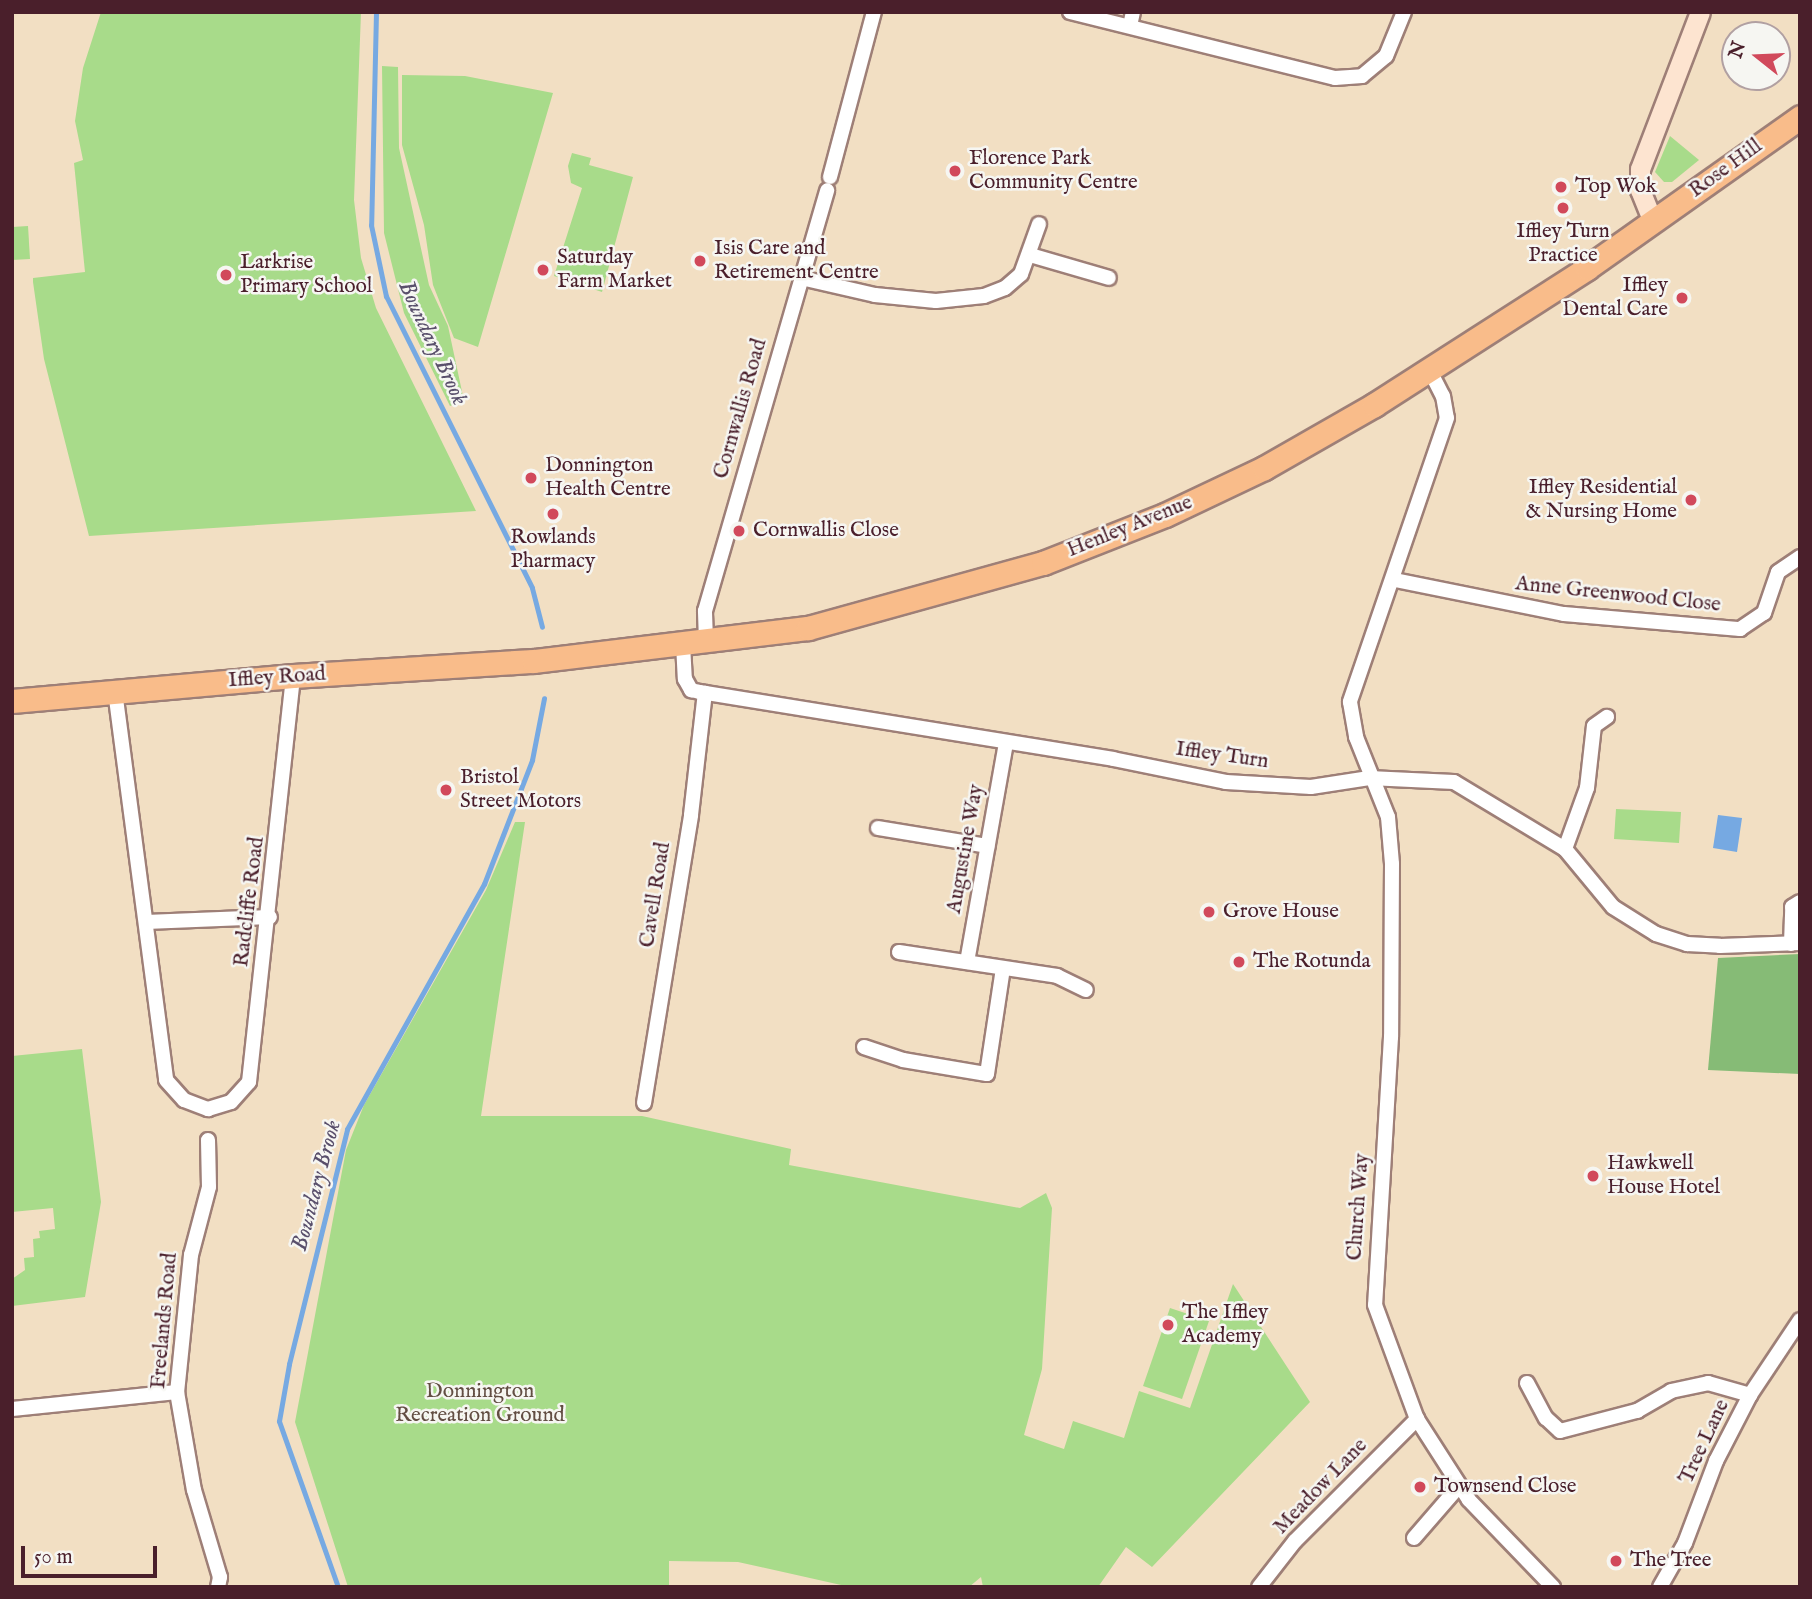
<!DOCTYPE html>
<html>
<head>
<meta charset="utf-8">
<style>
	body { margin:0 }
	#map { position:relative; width:1812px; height:1599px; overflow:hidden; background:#f2dfc3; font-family:"IM FELL English",serif }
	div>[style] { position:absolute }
	.green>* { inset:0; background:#a8db8a }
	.forest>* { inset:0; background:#86bb76 }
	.water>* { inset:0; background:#76a9e2 }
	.stream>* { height:5px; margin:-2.5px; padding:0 2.5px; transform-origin:2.5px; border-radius:2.5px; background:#76a9e2 }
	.roads { filter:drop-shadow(2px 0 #9e7f77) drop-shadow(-2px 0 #9e7f77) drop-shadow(0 2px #9e7f77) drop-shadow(0 -2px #9e7f77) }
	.minor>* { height:14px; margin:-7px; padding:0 7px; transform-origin:7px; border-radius:7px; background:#fff }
	.secondary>* { height:19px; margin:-9.5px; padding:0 9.5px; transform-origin:9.5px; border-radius:9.5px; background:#fde4d0 }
	.primary>* { height:23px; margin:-11.5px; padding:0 11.5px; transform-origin:11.5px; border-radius:11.5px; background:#f9bc8a }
	.dots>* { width:19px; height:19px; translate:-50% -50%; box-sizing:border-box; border:4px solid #f6f6f2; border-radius:50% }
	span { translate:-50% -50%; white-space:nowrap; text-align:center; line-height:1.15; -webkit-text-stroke:5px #f6f6f2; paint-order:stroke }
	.poi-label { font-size:21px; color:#4a1f2b }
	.left { translate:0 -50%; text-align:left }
	.right { translate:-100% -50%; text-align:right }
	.street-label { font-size:21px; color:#4a1f2b }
	.park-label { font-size:21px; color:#624e43 }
	.water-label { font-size:23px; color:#594f6b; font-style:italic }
	.frame { position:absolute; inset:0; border:14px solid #4a1f2b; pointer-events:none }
	.north { position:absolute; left:1721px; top:21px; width:70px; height:70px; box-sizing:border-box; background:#f6f6f2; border:2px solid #b1a0a2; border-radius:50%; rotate:288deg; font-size:19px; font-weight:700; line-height:28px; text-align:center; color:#4a1f2b }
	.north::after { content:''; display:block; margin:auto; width:24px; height:32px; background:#d1495b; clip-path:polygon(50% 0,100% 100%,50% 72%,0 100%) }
	.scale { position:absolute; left:21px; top:1546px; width:136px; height:32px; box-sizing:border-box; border:4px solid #4a1f2b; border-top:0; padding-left:9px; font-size:21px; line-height:24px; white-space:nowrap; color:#4a1f2b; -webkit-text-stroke:5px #f6f6f2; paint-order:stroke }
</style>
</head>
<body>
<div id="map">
	<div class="green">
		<i style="clip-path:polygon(101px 12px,361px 12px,354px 200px,361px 258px,376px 308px,476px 511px,89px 536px,44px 359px,33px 282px,33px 278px,85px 272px,74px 163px,83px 160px,75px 121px,83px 68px)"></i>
		<i style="clip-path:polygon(382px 66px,398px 67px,399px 148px,429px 285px,448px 326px,464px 401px,450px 406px,404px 313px,384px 233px)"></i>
		<i style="clip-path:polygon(402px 75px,465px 76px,553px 93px,478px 347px,454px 338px,433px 285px,424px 225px,402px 145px)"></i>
		<i style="clip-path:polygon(1670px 136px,1699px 160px,1672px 182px,1664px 182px,1655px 172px)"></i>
		<i style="clip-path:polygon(572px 153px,591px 158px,589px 165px,633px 177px,602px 292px,554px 276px,582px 188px,571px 183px,568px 166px)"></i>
		<i style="clip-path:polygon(28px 226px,30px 259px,12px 260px,12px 227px)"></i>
		<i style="clip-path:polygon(1616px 809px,1681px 812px,1679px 843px,1614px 839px)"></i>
		<i style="clip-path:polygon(515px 822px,525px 822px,481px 1116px,642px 1116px,791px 1149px,789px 1165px,1020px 1208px,1046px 1193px,1052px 1208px,1042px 1369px,1024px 1435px,1052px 1445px,1064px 1449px,1073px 1421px,1124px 1438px,1139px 1391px,1190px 1408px,1233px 1284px,1310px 1402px,1152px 1567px,1126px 1547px,1098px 1587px,983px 1587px,981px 1577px,969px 1587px,850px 1587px,738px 1562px,669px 1561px,669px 1587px,348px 1587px,295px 1422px,346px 1150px,364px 1105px,486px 890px)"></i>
		<i style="clip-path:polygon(82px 1049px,101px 1202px,85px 1297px,12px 1306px,12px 1279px,25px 1270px,24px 1258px,34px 1257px,33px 1239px,40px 1238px,39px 1231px,55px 1229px,53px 1208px,12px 1212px,12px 1056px)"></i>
		<i style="clip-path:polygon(1170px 1308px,1209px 1321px,1182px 1399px,1143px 1386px)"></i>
	</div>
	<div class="forest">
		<i style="clip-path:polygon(1800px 954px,1800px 1074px,1708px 1070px,1718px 958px)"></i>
	</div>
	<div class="water">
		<i style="clip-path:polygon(1718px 815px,1742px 818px,1737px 852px,1713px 848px)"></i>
	</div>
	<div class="stream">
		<i style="left:376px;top:12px;width:213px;rotate:91.3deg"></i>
		<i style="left:371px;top:225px;width:73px;rotate:78.1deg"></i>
		<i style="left:386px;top:296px;width:326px;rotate:63.4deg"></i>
		<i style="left:532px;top:588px;width:40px;rotate:75.6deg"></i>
		<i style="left:338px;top:1587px;width:176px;rotate:-109.6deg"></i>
		<i style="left:279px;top:1421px;width:58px;rotate:-80deg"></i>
		<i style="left:289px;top:1364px;width:242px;rotate:-76.1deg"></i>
		<i style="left:347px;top:1129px;width:281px;rotate:-60.8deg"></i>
		<i style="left:484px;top:884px;width:133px;rotate:-68.8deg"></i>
		<i style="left:532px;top:760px;width:63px;rotate:-79deg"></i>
	</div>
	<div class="roads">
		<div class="minor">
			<i style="left:1070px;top:12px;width:273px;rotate:14deg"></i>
			<i style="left:1335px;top:78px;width:27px;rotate:-4deg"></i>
			<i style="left:1362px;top:76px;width:31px;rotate:-40deg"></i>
			<i style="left:1386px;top:56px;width:48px;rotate:-67.8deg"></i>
			<i style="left:1130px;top:26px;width:14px;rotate:-78deg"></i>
			<i style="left:830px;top:177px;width:171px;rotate:-75.1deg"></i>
			<i style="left:1030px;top:255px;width:82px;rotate:16.2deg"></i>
			<i style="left:801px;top:278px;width:76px;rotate:12.9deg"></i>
			<i style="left:875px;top:295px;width:61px;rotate:5.6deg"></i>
			<i style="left:936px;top:301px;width:48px;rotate:-5.9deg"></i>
			<i style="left:984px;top:296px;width:22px;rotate:-21deg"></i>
			<i style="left:1005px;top:288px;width:21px;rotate:-41deg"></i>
			<i style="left:1021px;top:274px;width:53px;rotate:-70.2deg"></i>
			<i style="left:1429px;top:369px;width:30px;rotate:63deg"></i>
			<i style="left:1443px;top:396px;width:22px;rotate:80deg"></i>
			<i style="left:1447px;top:418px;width:300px;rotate:108.9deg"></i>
			<i style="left:1350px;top:702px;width:36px;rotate:80deg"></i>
			<i style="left:1356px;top:737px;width:86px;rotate:68.2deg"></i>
			<i style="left:1388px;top:817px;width:47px;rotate:85.1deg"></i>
			<i style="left:1392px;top:864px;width:173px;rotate:90.3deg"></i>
			<i style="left:1391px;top:1037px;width:268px;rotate:93.4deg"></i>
			<i style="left:1375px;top:1305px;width:121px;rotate:69.8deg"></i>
			<i style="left:1417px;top:1419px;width:96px;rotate:57.3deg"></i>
			<i style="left:1469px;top:1500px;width:121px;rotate:46deg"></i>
			<i style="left:1395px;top:580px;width:172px;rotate:11.4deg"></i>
			<i style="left:1564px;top:614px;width:177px;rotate:4.9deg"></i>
			<i style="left:1740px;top:629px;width:29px;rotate:-34deg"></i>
			<i style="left:1764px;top:613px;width:43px;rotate:-71.1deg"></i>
			<i style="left:1778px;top:572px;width:27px;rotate:-34deg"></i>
			<i style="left:706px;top:641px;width:30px;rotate:-92deg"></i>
			<i style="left:705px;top:611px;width:438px;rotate:-73.8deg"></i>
			<i style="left:683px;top:644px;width:35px;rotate:87deg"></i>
			<i style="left:685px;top:679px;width:13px;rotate:61deg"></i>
			<i style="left:691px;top:690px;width:9px;rotate:13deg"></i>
			<i style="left:700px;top:692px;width:418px;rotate:9.2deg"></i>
			<i style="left:1113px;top:759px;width:115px;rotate:11.5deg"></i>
			<i style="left:1226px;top:782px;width:85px;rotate:3.4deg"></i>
			<i style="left:1311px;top:787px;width:59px;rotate:-8.8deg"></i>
			<i style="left:1369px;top:778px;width:85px;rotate:2.7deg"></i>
			<i style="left:1454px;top:782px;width:130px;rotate:31.1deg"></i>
			<i style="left:1565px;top:849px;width:75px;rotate:50.4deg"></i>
			<i style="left:1613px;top:907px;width:51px;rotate:32.1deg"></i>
			<i style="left:1656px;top:934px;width:33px;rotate:18deg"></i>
			<i style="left:1687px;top:944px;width:33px;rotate:3deg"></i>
			<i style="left:1720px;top:946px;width:80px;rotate:-2.1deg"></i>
			<i style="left:115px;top:691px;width:392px;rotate:82.5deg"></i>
			<i style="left:166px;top:1080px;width:27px;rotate:48deg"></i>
			<i style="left:184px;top:1100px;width:26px;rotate:21deg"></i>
			<i style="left:208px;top:1109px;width:24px;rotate:-17deg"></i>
			<i style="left:231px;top:1102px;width:27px;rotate:-48deg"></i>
			<i style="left:249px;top:1082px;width:408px;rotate:-83.8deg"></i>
			<i style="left:878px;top:828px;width:111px;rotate:9.3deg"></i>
			<i style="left:1565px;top:849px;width:65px;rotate:-70.2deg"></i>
			<i style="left:1587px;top:788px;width:62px;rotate:-83.6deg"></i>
			<i style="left:1594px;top:726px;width:16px;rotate:-35deg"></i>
			<i style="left:146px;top:922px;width:124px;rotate:-2.3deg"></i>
			<i style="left:1791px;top:944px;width:37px;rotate:-88deg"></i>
			<i style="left:1792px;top:907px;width:9px;rotate:-32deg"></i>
			<i style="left:899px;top:952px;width:160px;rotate:8.6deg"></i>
			<i style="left:1057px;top:976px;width:32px;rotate:26deg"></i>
			<i style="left:967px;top:962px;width:223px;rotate:-79.9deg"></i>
			<i style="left:864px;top:1047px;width:41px;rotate:18.4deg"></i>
			<i style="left:903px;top:1060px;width:85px;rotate:9.5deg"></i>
			<i style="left:987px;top:1074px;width:107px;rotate:-81.4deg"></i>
			<i style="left:644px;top:1103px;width:292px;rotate:-80.7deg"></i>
			<i style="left:691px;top:815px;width:123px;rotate:-83.5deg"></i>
			<i style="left:208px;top:1140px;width:47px;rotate:88.8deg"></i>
			<i style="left:209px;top:1187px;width:70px;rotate:104.8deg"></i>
			<i style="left:191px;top:1255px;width:138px;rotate:95.8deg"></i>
			<i style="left:177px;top:1392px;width:99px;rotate:80.2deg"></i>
			<i style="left:194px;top:1490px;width:91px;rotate:73.4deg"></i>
			<i style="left:220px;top:1577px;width:10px;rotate:101deg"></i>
			<i style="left:1527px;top:1383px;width:40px;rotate:62deg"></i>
			<i style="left:1546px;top:1418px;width:19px;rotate:43deg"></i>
			<i style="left:1560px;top:1431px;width:80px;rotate:-14.6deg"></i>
			<i style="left:1637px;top:1411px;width:39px;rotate:-30deg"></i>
			<i style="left:1671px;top:1391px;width:38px;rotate:-12deg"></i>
			<i style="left:1708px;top:1383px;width:44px;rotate:15.9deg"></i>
			<i style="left:12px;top:1409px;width:166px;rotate:-5.9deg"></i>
			<i style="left:1414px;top:1538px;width:69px;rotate:-49.1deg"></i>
			<i style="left:1259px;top:1587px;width:58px;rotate:-52deg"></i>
			<i style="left:1295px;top:1541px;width:173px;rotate:-45deg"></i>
			<i style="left:1660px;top:1587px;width:51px;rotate:-60.4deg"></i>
			<i style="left:1685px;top:1543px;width:88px;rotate:-69.3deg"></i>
			<i style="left:1716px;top:1461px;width:74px;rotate:-62.7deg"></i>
			<i style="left:1750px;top:1395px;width:90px;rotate:-56.3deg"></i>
		</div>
		<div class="secondary">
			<i style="left:1653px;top:222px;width:35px;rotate:-112deg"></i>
			<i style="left:1640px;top:190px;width:21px;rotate:-90deg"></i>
			<i style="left:1640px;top:169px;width:168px;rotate:-69.1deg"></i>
		</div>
		<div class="primary">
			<i style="left:12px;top:701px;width:282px;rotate:-5.1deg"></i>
			<i style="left:293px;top:676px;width:241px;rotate:-3.6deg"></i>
			<i style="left:534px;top:661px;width:276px;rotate:-6.9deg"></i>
			<i style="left:808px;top:628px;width:244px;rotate:-15.5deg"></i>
			<i style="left:1043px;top:563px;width:131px;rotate:-21.5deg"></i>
			<i style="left:1165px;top:515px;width:110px;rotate:-25.4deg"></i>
			<i style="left:1264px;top:468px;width:127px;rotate:-29.8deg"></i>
			<i style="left:1374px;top:405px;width:253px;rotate:-32.7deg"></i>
			<i style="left:1587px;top:268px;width:261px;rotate:-35.3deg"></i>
		</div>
	</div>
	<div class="dots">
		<i style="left:955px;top:171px;background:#d1495b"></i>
		<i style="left:1561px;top:187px;background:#d1495b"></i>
		<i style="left:1563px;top:208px;background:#d1495b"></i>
		<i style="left:700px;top:261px;background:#d1495b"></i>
		<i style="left:543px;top:270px;background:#d1495b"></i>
		<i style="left:226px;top:275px;background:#d1495b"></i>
		<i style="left:1682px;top:298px;background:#d1495b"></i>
		<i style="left:531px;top:478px;background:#d1495b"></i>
		<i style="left:1691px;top:500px;background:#d1495b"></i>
		<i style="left:553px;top:514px;background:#d1495b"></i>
		<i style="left:739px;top:531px;background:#d1495b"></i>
		<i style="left:446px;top:790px;background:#d1495b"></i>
		<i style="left:1209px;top:912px;background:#d1495b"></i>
		<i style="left:1239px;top:962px;background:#d1495b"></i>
		<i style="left:1593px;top:1176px;background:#d1495b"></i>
		<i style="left:1168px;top:1325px;background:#d1495b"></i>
		<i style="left:1420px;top:1487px;background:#d1495b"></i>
		<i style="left:1616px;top:1561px;background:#d1495b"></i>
	</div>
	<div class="poi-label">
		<span class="left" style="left:969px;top:171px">Florence Park<br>Community Centre</span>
		<span class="left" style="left:1575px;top:187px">Top Wok</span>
		<span style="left:1563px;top:244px">Iffley Turn<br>Practice</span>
		<span class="left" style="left:714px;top:261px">Isis Care and<br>Retirement Centre</span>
		<span class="left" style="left:557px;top:270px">Saturday<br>Farm Market</span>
		<span class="left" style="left:240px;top:275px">Larkrise<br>Primary School</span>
		<span class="right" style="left:1668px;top:298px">Iffley<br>Dental Care</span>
		<span class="left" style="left:545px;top:478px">Donnington<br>Health Centre</span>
		<span class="right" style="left:1677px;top:500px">Iffley Residential<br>&amp; Nursing Home</span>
		<span class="left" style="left:753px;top:531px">Cornwallis Close</span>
		<span style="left:553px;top:550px">Rowlands<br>Pharmacy</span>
		<span class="left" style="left:460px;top:790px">Bristol<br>Street Motors</span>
		<span class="left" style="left:1223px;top:912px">Grove House</span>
		<span class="left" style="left:1253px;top:962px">The Rotunda</span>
		<span class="left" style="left:1607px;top:1176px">Hawkwell<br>House Hotel</span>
		<span class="left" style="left:1182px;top:1325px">The Iffley<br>Academy</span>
		<span class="left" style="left:1434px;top:1487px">Townsend Close</span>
		<span class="left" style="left:1630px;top:1561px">The Tree</span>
	</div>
	<div class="street-label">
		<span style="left:1726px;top:169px;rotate:-36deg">Rose Hill</span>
		<span style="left:741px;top:409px;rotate:-74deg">Cornwallis Road</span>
		<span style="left:1130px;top:527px;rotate:-22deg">Henley Avenue</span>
		<span style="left:1618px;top:595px;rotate:6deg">Anne Greenwood Close</span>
		<span style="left:277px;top:678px;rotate:-4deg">Iffley Road</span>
		<span style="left:1222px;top:756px;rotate:8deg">Iffley Turn</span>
		<span style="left:966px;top:849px;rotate:-80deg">Augustine Way</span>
		<span style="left:656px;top:895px;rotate:-81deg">Cavell Road</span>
		<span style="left:250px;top:902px;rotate:-83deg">Radcliffe Road</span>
		<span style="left:1359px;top:1207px;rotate:-86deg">Church Way</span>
		<span style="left:165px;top:1321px;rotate:-85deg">Freelands Road</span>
		<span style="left:1705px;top:1442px;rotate:-65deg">Tree Lane</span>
		<span style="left:1321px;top:1487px;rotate:-46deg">Meadow Lane</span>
	</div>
	<div class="park-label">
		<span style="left:480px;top:1404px">Donnington<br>Recreation Ground</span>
	</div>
	<div class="water-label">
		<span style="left:432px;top:343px;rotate:65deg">Boundary Brook</span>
		<span style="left:317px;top:1186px;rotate:-75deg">Boundary Brook</span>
	</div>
	<div class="frame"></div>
	<div class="north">N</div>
	<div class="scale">50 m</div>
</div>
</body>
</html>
